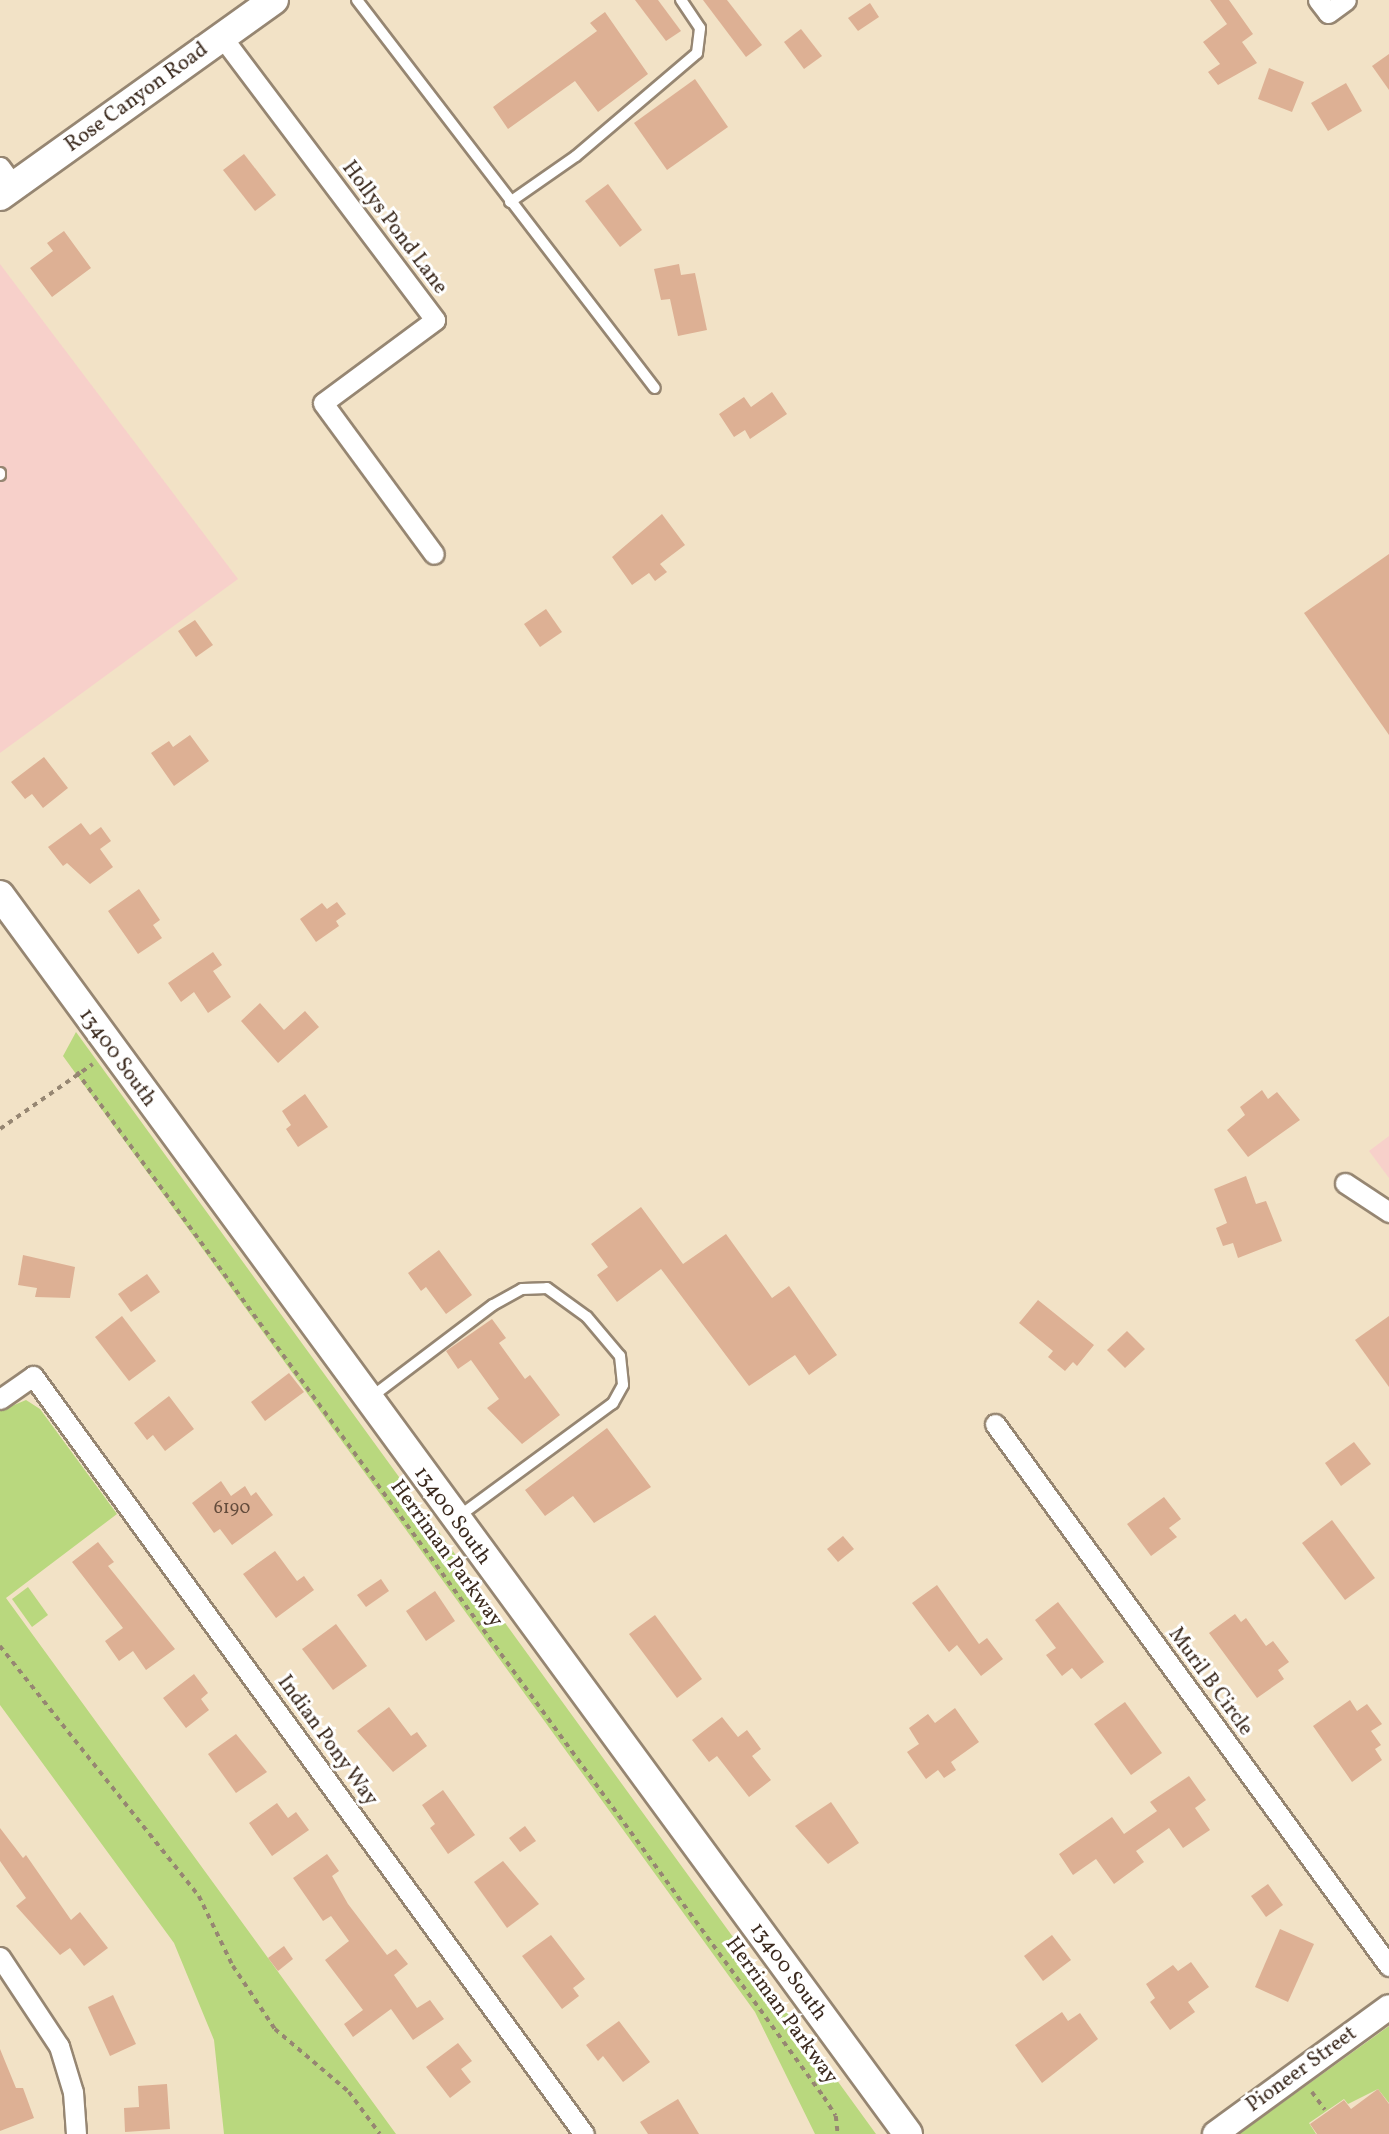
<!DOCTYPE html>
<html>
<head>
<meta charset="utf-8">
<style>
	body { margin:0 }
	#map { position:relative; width:1389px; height:2134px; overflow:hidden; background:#f2e2c6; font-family:Vollkorn,serif }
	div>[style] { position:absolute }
	.built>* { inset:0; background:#f7d0ca }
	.green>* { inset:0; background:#b9d87e }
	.building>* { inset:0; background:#ddb094 }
	.path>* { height:3.5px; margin-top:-1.75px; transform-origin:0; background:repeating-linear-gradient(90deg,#968672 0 5px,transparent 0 10px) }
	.roads { filter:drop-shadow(2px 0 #968672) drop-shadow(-2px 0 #968672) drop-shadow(0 2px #968672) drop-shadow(0 -2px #968672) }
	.service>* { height:10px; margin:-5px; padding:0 5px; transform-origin:5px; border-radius:5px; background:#fff }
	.minor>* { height:19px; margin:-9.5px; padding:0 9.5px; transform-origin:9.5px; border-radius:9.5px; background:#fff }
	.tertiary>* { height:24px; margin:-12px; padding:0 12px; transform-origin:12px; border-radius:12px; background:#fff }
	.secondary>* { height:28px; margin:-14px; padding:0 14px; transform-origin:14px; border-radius:14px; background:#fff }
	span { translate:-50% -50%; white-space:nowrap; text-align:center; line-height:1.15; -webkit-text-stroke:6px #fff; paint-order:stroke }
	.number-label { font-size:18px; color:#644c3c }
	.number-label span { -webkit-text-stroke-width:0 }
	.street-label { font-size:21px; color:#3b2a1e }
</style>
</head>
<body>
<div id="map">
	<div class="built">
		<i style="clip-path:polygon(0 264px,238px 579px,0 753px)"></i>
		<i style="clip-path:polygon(1389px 1136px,1389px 1178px,1369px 1151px)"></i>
	</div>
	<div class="green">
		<i style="clip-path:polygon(76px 1032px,876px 2134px,815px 2134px,755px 2012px,63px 1056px)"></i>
		<i style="clip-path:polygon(26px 1400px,40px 1409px,117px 1514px,6px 1598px,396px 2134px,224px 2134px,214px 2040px,174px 1943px,0 1705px,0 1411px)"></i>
		<i style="clip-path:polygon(28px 1587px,48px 1615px,32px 1627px,12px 1599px)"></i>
		<i style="clip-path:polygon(1389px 2026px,1389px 2103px,1378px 2089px,1348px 2104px,1344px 2099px,1309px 2123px,1316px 2134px,1239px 2134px)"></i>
	</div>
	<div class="building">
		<i style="clip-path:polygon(635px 0,658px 0,681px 31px,666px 41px)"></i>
		<i style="clip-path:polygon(703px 0,727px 0,762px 45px,746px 57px)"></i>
		<i style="clip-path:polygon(1210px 0,1229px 0,1253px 34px,1242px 42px,1257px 63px,1218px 85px,1208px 72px,1220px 64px,1203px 42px,1227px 24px)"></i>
		<i style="clip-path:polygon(870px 3px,879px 17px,858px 31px,848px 18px)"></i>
		<i style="clip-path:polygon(605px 12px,648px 74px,598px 112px,575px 81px,508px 129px,493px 107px,597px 31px,590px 23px)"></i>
		<i style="clip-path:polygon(801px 29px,822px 56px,804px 69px,784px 42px)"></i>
		<i style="clip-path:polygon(1389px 54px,1389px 90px,1372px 66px)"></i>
		<i style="clip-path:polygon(1269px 68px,1304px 82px,1292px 112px,1258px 99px)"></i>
		<i style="clip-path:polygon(695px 79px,728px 127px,667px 170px,634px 123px)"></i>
		<i style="clip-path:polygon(1346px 83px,1362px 111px,1328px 131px,1311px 103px)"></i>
		<i style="clip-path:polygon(244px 154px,276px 195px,255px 211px,223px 170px)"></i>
		<i style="clip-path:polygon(608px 184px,642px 230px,620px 247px,585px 201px)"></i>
		<i style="clip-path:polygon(64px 231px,91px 268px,52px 297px,30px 268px,53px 251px,47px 243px)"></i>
		<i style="clip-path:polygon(679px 264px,681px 275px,695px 273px,707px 330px,678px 336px,670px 299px,661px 300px,654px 269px)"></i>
		<i style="clip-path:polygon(772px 392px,787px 414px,750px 439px,745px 430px,734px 437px,719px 414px,744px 397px,751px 407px)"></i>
		<i style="clip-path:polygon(662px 514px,685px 545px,660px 564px,667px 572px,655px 581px,649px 573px,632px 585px,612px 557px)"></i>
		<i style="clip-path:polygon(1389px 554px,1389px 735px,1304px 613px)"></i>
		<i style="clip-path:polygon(546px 609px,562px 632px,540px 647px,524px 624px)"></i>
		<i style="clip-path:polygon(195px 620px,213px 645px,196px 657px,178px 631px)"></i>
		<i style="clip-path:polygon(190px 735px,209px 761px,174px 786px,151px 753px,169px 741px,173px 747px)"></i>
		<i style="clip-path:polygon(44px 757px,68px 788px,43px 808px,32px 794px,25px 799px,11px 782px)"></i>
		<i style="clip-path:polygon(81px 823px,90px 835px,101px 827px,111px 841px,100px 849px,113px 867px,90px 884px,67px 863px,63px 866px,48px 847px)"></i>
		<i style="clip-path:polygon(139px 889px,160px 920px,153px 925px,162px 938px,138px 954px,108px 911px)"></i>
		<i style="clip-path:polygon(337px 902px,346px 914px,336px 921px,339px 926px,316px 942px,300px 919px,322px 903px,327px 909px)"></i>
		<i style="clip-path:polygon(213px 952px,222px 965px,213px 971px,231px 997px,208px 1013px,194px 992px,181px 1002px,168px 983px)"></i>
		<i style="clip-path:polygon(260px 1003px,284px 1030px,305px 1011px,319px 1027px,278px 1063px,241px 1021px)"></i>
		<i style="clip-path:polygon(1262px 1090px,1268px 1099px,1277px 1092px,1300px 1120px,1248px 1157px,1227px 1130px,1245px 1115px,1240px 1107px)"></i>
		<i style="clip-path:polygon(305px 1094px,328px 1127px,298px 1147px,286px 1129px,291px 1125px,282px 1111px)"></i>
		<i style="clip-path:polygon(1246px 1176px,1256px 1204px,1266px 1201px,1282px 1241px,1238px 1258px,1233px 1243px,1223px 1246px,1216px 1228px,1227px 1223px,1214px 1189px)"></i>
		<i style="clip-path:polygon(641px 1207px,683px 1264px,726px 1234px,772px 1298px,789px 1286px,837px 1355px,809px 1375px,795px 1355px,749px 1386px,661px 1269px,617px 1302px,597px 1275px,608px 1267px,591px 1244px)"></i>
		<i style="clip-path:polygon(439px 1250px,472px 1295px,446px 1314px,426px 1287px,421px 1291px,408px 1273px)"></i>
		<i style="clip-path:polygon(23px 1255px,75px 1267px,70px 1298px,35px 1297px,37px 1288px,18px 1285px)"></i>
		<i style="clip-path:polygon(147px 1274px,160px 1292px,131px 1312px,118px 1294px)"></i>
		<i style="clip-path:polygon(1038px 1300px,1094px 1345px,1077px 1366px,1073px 1362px,1065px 1371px,1048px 1357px,1053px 1351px,1019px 1323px)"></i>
		<i style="clip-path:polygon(122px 1316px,156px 1361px,129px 1381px,95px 1337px)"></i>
		<i style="clip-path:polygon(1389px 1316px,1389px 1387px,1355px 1340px)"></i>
		<i style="clip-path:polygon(492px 1319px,506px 1338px,499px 1343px,525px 1379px,530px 1375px,560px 1415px,522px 1444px,487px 1408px,499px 1399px,471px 1360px,458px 1369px,446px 1351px)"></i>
		<i style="clip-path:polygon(1127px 1331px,1145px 1349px,1125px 1368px,1107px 1350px)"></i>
		<i style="clip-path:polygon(289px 1373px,304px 1392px,265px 1421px,251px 1402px)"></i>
		<i style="clip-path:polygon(169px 1396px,194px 1429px,165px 1451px,153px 1435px,147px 1440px,134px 1423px)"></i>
		<i style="clip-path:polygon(607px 1428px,651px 1487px,594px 1523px,573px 1496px,545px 1516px,525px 1490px)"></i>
		<i style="clip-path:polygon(1354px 1442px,1371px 1464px,1341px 1486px,1325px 1463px)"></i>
		<i style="clip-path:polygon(221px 1481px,231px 1496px,245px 1486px,251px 1496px,256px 1492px,273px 1515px,232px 1545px,220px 1529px,214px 1533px,192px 1503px)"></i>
		<i style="clip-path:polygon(1164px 1497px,1181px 1519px,1169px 1528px,1177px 1537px,1151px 1556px,1127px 1524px)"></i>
		<i style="clip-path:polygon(1332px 1520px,1375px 1578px,1345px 1600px,1302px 1543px)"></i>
		<i style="clip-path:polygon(843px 1536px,854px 1549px,838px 1562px,827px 1549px)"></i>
		<i style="clip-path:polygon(98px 1542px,114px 1562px,108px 1566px,175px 1649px,146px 1670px,133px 1651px,119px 1661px,105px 1641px,123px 1628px,72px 1562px)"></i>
		<i style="clip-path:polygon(275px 1551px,297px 1581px,304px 1576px,314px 1590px,276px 1618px,243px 1574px)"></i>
		<i style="clip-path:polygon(381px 1579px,389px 1591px,366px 1607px,357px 1595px)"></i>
		<i style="clip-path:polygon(937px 1585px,979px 1644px,987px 1638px,1003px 1659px,981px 1676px,957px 1645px,949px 1652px,912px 1603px)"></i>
		<i style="clip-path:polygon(435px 1591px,455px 1621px,426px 1641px,406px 1611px)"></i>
		<i style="clip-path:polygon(1058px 1602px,1104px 1662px,1081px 1679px,1072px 1668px,1062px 1676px,1046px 1655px,1056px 1648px,1035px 1620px)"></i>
		<i style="clip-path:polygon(1235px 1614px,1241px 1622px,1246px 1618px,1266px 1646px,1273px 1641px,1289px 1662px,1278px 1670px,1284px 1679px,1257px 1698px,1209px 1633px)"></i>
		<i style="clip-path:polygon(655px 1615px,702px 1679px,677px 1698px,629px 1634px)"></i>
		<i style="clip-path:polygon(336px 1624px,367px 1666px,333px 1690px,302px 1649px)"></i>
		<i style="clip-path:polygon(194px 1674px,208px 1693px,201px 1699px,209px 1710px,186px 1728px,163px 1698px)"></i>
		<i style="clip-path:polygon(1350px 1700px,1357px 1711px,1367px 1704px,1382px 1724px,1371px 1731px,1381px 1745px,1375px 1749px,1382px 1760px,1352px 1782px,1313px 1726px)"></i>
		<i style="clip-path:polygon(1125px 1702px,1162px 1753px,1131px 1775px,1094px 1724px)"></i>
		<i style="clip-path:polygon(389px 1707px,411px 1736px,417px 1732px,427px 1746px,393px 1772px,357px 1731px)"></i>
		<i style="clip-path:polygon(955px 1708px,979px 1742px,951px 1762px,956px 1770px,944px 1778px,938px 1770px,926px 1779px,907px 1752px,919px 1744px,909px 1728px,928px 1714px,935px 1723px)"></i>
		<i style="clip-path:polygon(722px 1717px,738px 1737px,747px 1730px,761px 1749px,752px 1756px,771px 1780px,749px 1797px,717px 1756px,709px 1762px,692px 1740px)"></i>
		<i style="clip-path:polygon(236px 1734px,267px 1772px,236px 1793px,208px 1754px)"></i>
		<i style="clip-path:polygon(1189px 1776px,1206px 1800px,1195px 1808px,1210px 1830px,1183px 1848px,1169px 1828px,1136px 1851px,1144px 1862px,1114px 1884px,1096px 1859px,1073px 1875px,1059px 1854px,1112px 1817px,1124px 1834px,1157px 1811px,1150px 1802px)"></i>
		<i style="clip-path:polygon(443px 1790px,475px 1835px,448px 1854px,430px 1828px,435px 1824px,422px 1805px)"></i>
		<i style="clip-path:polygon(831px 1802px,859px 1843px,828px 1864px,795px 1826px)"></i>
		<i style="clip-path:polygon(277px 1803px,288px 1818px,296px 1812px,309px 1830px,272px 1856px,249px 1823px)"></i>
		<i style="clip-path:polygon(525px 1826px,536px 1841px,520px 1852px,509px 1838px)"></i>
		<i style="clip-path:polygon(0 1828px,23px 1858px,26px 1855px,71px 1920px,80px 1912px,108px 1948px,84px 1966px,70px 1948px,60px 1955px,16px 1906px,26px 1898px,0 1861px)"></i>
		<i style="clip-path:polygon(327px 1854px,339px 1871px,332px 1876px,348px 1904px,387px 1955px,396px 1949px,408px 1964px,394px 1975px,417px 2008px,430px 2000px,444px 2019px,413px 2040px,391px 2009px,353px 2037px,344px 2024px,363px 2010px,325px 1960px,349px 1941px,331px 1916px,323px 1921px,293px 1878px)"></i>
		<i style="clip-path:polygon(503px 1861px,539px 1904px,507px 1928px,474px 1882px)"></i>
		<i style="clip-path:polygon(1268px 1884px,1283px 1905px,1266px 1917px,1251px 1896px)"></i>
		<i style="clip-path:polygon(1280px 1929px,1314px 1944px,1288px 2002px,1255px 1987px)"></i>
		<i style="clip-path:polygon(551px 1935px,585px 1979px,573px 1988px,579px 1996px,562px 2009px,522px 1956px)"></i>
		<i style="clip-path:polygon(1052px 1935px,1071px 1960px,1043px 1981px,1024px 1956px)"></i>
		<i style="clip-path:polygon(284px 1946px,293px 1959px,278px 1971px,268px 1958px)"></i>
		<i style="clip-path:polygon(1191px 1962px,1209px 1987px,1188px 2002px,1195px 2012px,1170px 2030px,1150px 2002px,1155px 1998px,1146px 1984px,1173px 1965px,1178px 1971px)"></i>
		<i style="clip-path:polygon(113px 1995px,136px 2044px,110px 2056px,88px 2007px)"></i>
		<i style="clip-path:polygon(1062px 2012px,1068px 2021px,1080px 2013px,1098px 2039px,1042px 2083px,1015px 2045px)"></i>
		<i style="clip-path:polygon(619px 2021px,650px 2062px,623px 2082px,603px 2056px,598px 2061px,586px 2045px)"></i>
		<i style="clip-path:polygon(458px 2043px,472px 2061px,461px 2069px,471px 2082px,450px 2098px,426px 2067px)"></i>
		<i style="clip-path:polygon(0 2049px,16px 2088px,23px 2088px,34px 2118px,0 2131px)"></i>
		<i style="clip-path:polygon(167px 2084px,170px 2129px,125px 2132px,124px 2108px,139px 2107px,138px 2086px)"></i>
		<i style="clip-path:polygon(1378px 2089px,1389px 2104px,1389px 2134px,1317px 2134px,1310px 2124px,1344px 2100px,1351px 2109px)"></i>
		<i style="clip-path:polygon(678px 2099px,699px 2134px,648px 2134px,640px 2122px)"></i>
	</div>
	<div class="path">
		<i style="left:77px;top:1072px;width:1268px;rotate:53.92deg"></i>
		<i style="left:824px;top:2097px;width:22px;rotate:58deg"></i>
		<i style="left:836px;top:2116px;width:18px;rotate:84deg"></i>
		<i style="left:0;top:1129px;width:113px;rotate:-35deg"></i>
		<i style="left:0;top:1646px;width:320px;rotate:51.5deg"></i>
		<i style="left:199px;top:1896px;width:78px;rotate:64.1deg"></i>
		<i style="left:233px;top:1966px;width:76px;rotate:56.3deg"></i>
		<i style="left:275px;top:2029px;width:97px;rotate:40.4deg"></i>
		<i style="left:349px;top:2092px;width:52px;rotate:53.6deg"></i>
		<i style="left:1312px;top:2092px;width:22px;rotate:54deg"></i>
	</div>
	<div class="roads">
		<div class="service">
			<i style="left:357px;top:0;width:489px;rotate:52.5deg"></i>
			<i style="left:510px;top:202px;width:80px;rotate:-34.9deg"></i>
			<i style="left:576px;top:156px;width:159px;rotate:-40.4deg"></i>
			<i style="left:697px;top:53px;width:25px;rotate:-83deg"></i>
			<i style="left:700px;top:28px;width:34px;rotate:-124deg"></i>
			<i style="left:0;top:473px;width:2px;rotate:90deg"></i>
			<i style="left:370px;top:1398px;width:154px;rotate:-37.1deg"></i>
			<i style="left:493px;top:1305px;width:33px;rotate:-29deg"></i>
			<i style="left:522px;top:1289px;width:25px;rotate:-2deg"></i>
			<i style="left:547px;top:1288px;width:49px;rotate:35.9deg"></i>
			<i style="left:587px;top:1317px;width:51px;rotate:49.8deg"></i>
			<i style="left:620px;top:1356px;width:29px;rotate:84deg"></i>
			<i style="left:623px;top:1385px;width:21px;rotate:119deg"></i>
			<i style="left:613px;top:1403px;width:192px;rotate:143.7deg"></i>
		</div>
		<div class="minor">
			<i style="left:1318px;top:0;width:16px;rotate:52deg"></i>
			<i style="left:1328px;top:13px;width:22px;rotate:-36deg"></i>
			<i style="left:222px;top:37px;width:354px;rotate:53deg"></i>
			<i style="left:435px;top:320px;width:139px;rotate:143.5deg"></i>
			<i style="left:323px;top:403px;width:187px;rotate:53.7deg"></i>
			<i style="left:0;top:167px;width:24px;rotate:54deg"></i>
			<i style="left:1345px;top:1183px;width:53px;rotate:33.4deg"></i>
			<i style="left:0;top:1399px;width:40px;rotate:-34.9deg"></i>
			<i style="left:33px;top:1376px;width:937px;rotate:53.99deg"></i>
			<i style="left:995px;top:1424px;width:670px;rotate:53.99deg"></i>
			<i style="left:0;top:1957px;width:107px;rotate:56.5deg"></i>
			<i style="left:59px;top:2046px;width:48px;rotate:73.1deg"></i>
			<i style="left:73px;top:2092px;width:42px;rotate:85.9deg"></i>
		</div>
		<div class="tertiary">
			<i style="left:1215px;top:2134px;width:215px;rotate:-36.1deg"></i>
		</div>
		<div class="secondary">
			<i style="left:0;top:196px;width:337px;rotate:-35.6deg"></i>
			<i style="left:0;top:895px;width:1536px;rotate:53.76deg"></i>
		</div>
	</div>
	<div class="number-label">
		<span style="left:232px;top:1509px">6190</span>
	</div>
	<div class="street-label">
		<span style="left:137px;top:98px;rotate:-36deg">Rose Canyon Road</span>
		<span style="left:394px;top:228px;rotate:53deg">Hollys Pond Lane</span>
		<span style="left:117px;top:1058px;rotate:54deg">13400 South</span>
		<span style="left:452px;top:1516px;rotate:54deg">13400 South</span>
		<span style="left:446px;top:1554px;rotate:54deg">Herriman Parkway</span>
		<span style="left:1210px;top:1682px;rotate:54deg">Muril B Circle</span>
		<span style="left:327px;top:1741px;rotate:54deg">Indian Pony Way</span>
		<span style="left:788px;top:1972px;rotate:54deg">13400 South</span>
		<span style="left:781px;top:2011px;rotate:54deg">Herriman Parkway</span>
		<span style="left:1302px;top:2070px;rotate:-36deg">Pioneer Street</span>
	</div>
</div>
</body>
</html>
